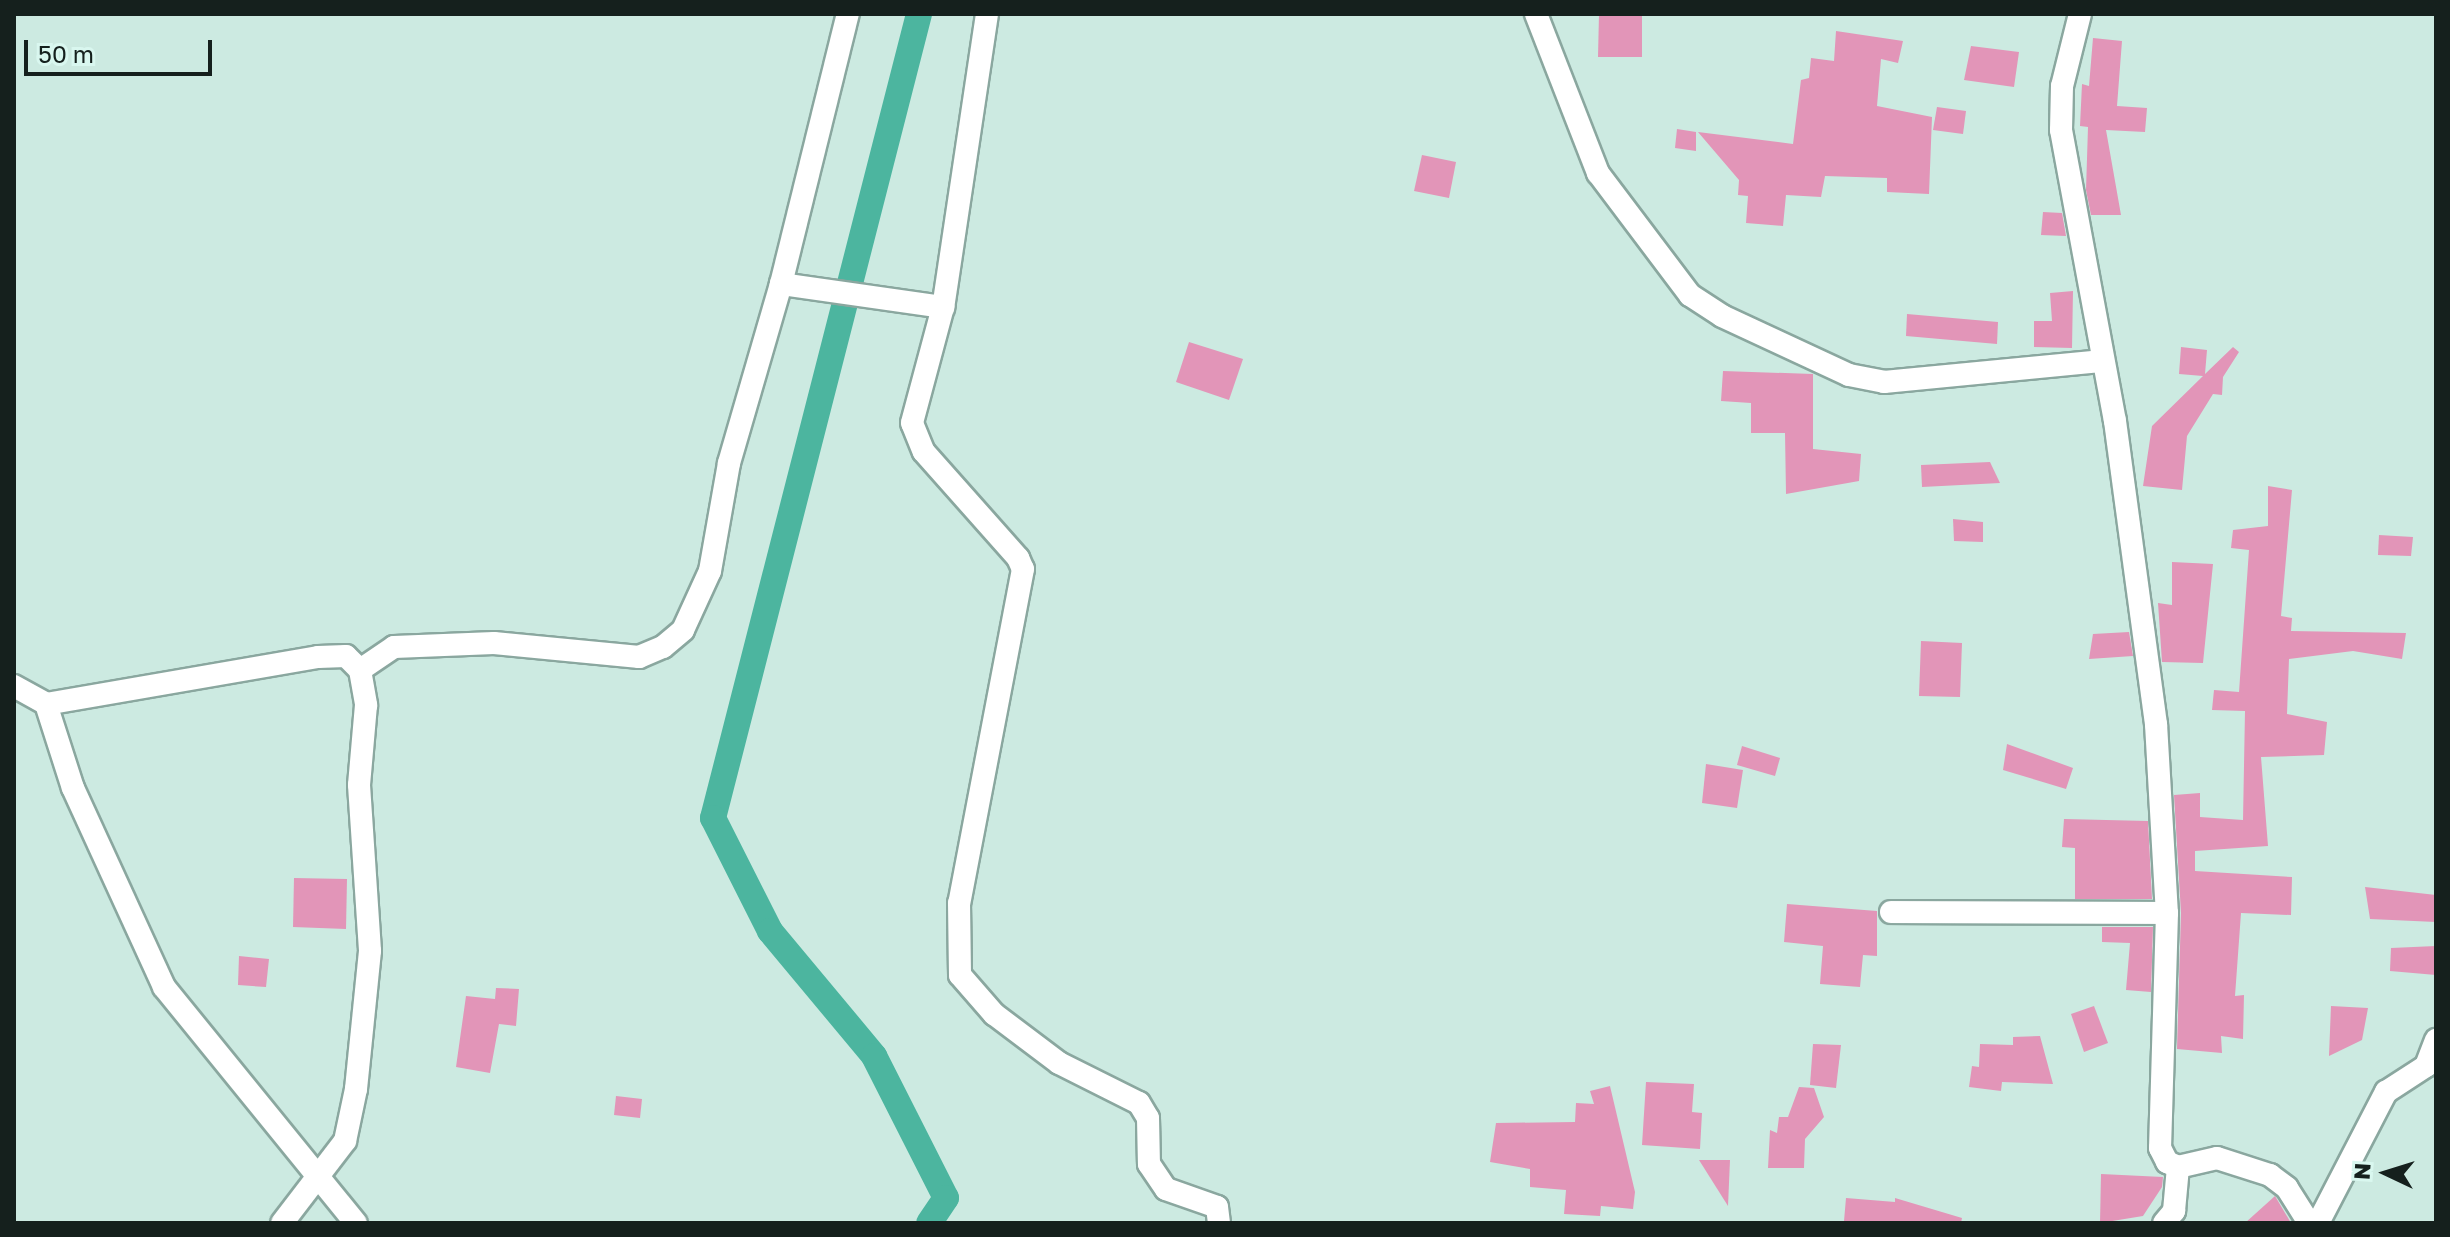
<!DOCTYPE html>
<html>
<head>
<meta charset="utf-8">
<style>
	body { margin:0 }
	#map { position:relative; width:2450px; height:1237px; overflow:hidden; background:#cceae1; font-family:"Golos Text",sans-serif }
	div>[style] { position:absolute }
	.canal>* { height:26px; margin:-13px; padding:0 13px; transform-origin:13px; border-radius:13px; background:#4cb59f }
	.building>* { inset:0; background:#e295b8 }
	.roads { filter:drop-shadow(2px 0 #8aa79f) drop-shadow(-2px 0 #8aa79f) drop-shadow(0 2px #8aa79f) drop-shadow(0 -2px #8aa79f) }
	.street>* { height:22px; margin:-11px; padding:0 11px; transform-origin:11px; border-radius:11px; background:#fff }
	span { translate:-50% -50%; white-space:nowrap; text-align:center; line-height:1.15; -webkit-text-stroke:6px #d9f7ef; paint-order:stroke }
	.frame { position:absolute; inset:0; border:16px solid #15201d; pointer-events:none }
	.north { position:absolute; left:2346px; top:1133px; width:80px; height:80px; -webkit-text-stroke:6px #d9f7ef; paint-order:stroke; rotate:274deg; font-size:22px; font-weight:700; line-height:32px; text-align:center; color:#15201d }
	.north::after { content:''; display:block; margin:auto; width:28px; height:36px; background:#15201d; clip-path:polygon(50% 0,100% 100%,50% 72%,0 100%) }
	.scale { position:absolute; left:24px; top:40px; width:188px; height:36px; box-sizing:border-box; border:4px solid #15201d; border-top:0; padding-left:10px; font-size:24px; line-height:28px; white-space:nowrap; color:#15201d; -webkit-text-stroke:6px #d9f7ef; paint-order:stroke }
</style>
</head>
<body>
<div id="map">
	<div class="canal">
		<i style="left:919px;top:14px;width:830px;rotate:104.37deg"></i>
		<i style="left:713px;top:818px;width:127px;rotate:63.2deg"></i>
		<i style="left:770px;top:931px;width:163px;rotate:50.2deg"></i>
		<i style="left:874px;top:1056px;width:159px;rotate:63.1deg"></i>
		<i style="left:946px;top:1198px;width:30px;rotate:124deg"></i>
	</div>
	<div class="building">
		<i style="clip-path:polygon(1599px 14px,1642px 14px,1642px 57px,1598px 57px)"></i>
		<i style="clip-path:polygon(1836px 31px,1903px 41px,1898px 63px,1881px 59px,1877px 106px,1932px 117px,1929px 194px,1887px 192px,1887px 178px,1825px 176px,1821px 197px,1786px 195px,1783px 226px,1746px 223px,1748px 196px,1738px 195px,1739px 180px,1698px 132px,1793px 144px,1801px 80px,1809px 78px,1811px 58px,1834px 61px)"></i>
		<i style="clip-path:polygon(2093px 38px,2122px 41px,2117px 106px,2147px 108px,2145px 132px,2106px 130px,2121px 215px,2091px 215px,2086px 190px,2088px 127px,2080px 126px,2082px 84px,2089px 86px)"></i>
		<i style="clip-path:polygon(1971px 46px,2019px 52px,2014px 87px,1964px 80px)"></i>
		<i style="clip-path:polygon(1937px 107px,1966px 111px,1963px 134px,1933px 130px)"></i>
		<i style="clip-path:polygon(1677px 129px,1696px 132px,1696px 151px,1675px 148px)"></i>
		<i style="clip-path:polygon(1422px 155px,1456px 162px,1449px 198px,1414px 191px)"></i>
		<i style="clip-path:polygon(2043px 212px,2062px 213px,2066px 236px,2041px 235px)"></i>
		<i style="clip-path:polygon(2073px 291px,2072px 348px,2034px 347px,2034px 321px,2052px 321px,2050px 293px)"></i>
		<i style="clip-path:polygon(1907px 314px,1998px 322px,1997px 344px,1906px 336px)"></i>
		<i style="clip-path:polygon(1189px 342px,1243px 359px,1229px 400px,1176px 382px)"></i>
		<i style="clip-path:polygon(2181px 347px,2207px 350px,2205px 374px,2233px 347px,2239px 352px,2223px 377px,2222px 395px,2213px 394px,2187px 436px,2182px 490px,2143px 486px,2152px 426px,2203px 376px,2179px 374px)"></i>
		<i style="clip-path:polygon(1723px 371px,1813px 374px,1813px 449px,1861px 454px,1859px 481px,1786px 494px,1785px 433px,1751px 433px,1751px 403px,1721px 401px)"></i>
		<i style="clip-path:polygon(1990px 462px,2000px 483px,1922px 487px,1921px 465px)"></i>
		<i style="clip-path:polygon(2268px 486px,2292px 490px,2281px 616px,2292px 618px,2291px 631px,2406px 633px,2402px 659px,2353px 651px,2289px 659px,2287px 714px,2327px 722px,2324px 755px,2261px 757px,2268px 846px,2195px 851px,2195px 871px,2292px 877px,2291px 915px,2241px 913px,2235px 996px,2244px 995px,2243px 1039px,2221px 1036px,2222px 1053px,2177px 1049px,2181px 913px,2174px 795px,2200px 793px,2200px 817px,2243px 820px,2245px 711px,2212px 710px,2214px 690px,2239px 692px,2249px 550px,2231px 548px,2233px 530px,2268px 526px)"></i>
		<i style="clip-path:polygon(1953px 519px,1983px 522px,1983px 542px,1954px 541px)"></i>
		<i style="clip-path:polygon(2379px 535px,2413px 537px,2411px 556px,2378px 555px)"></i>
		<i style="clip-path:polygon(2172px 562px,2213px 564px,2203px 663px,2162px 662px,2158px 603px,2172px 605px)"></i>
		<i style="clip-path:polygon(2129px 632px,2133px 656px,2089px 659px,2093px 634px)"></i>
		<i style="clip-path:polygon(1921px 641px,1962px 643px,1960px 697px,1919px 696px)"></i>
		<i style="clip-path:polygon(2007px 744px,2073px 768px,2066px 789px,2003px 770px)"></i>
		<i style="clip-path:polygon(1742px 746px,1780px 758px,1775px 776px,1737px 765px)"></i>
		<i style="clip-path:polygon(1706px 764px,1743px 770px,1737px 808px,1702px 803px)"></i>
		<i style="clip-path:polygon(2064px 819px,2148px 821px,2152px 899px,2075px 899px,2075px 848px,2062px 847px)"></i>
		<i style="clip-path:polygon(294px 878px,347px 879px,346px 929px,293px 927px)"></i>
		<i style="clip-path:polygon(2365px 887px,2436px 895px,2436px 922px,2370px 919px)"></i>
		<i style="clip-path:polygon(1787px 904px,1877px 911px,1877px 956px,1863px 955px,1860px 987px,1820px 984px,1823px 946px,1784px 942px)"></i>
		<i style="clip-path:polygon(2102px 927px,2153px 927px,2151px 992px,2126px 990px,2130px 943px,2102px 942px)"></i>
		<i style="clip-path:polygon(2436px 946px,2436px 975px,2390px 971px,2391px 948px)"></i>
		<i style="clip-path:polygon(239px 956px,269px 959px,266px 987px,238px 985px)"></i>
		<i style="clip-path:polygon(496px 988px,519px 989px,516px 1026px,499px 1024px,490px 1073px,456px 1067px,466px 996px,495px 999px)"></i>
		<i style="clip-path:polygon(2094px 1006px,2108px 1043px,2084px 1052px,2071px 1014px)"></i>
		<i style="clip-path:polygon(2331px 1006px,2368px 1008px,2362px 1040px,2329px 1056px)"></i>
		<i style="clip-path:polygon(2040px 1036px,2053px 1084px,2002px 1082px,2001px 1091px,1969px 1087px,1972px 1066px,1979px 1067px,1980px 1044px,2013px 1045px,2013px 1037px)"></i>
		<i style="clip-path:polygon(1813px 1044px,1841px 1045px,1836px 1088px,1810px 1085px)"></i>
		<i style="clip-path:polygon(1646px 1082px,1694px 1084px,1692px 1112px,1702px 1113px,1700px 1149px,1642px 1145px)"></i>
		<i style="clip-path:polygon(1610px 1086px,1635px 1192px,1633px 1209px,1601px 1206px,1600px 1216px,1564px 1214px,1566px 1190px,1530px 1187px,1530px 1169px,1490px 1162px,1496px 1123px,1575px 1122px,1576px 1103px,1594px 1104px,1590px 1091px)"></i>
		<i style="clip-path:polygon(1799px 1087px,1814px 1088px,1824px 1117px,1805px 1139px,1804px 1168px,1768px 1168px,1770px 1130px,1777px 1133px,1779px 1117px,1788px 1117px)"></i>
		<i style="clip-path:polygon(616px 1096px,642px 1099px,640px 1118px,614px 1115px)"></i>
		<i style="clip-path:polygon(1699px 1160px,1730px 1160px,1728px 1206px)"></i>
		<i style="clip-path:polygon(2101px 1174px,2163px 1177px,2162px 1187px,2143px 1216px,2100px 1223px)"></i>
		<i style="clip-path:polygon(2275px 1196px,2291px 1223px,2245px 1223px)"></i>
		<i style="clip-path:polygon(1846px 1198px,1895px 1202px,1895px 1198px,1962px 1218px,1961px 1223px,1844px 1221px)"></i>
	</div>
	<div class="roads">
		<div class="street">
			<i style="left:987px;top:14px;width:296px;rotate:98.5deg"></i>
			<i style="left:943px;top:307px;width:120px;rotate:105deg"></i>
			<i style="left:912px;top:423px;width:31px;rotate:68deg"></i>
			<i style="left:924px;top:452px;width:142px;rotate:48.4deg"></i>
			<i style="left:1018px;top:558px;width:12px;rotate:66deg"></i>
			<i style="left:1023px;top:569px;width:340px;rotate:100.8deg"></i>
			<i style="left:959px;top:903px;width:72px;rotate:89.2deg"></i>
			<i style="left:960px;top:975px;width:52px;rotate:48.9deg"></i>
			<i style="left:994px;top:1014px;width:81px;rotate:37deg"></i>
			<i style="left:1059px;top:1063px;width:89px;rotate:26.6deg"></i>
			<i style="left:1139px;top:1103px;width:17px;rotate:59deg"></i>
			<i style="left:1148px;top:1118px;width:46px;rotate:88.8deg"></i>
			<i style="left:1149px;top:1164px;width:30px;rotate:56deg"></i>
			<i style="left:1166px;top:1189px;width:54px;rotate:19.4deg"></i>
			<i style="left:1217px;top:1207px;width:16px;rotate:83deg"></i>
			<i style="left:1536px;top:14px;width:171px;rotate:68.7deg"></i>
			<i style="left:1598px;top:173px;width:153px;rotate:53deg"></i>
			<i style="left:1690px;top:295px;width:38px;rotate:33deg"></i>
			<i style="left:1722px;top:316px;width:140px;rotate:24.9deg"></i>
			<i style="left:1849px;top:375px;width:36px;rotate:11deg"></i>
			<i style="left:1884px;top:382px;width:220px;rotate:-5.5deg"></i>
			<i style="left:2080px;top:14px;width:74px;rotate:104deg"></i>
			<i style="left:2062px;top:86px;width:44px;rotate:91.3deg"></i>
			<i style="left:2061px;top:130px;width:296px;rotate:79.5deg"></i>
			<i style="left:2115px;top:421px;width:306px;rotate:82.3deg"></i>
			<i style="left:2156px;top:724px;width:189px;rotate:86.7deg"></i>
			<i style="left:2167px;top:913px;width:235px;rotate:91.7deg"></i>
			<i style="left:2160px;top:1148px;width:16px;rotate:63deg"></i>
			<i style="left:2167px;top:1162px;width:12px;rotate:24deg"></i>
			<i style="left:781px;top:284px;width:164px;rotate:8.1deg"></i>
			<i style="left:360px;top:670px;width:41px;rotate:-34.1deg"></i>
			<i style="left:394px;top:647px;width:100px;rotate:-2.3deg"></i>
			<i style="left:494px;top:643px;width:146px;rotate:5.5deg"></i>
			<i style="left:639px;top:657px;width:26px;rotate:-23deg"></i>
			<i style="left:663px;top:647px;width:26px;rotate:-40deg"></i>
			<i style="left:683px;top:630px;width:65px;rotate:-65.4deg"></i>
			<i style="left:710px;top:571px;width:110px;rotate:-80deg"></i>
			<i style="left:729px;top:463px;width:186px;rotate:-73.8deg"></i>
			<i style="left:781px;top:284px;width:278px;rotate:-76.1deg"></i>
			<i style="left:14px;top:686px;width:37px;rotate:29deg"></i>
			<i style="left:46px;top:704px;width:88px;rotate:72.2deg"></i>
			<i style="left:73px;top:788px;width:219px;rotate:65.4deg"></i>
			<i style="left:164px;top:987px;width:304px;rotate:50.9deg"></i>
			<i style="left:46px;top:704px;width:276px;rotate:-9.8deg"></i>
			<i style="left:318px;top:657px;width:28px;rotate:-2deg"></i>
			<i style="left:346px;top:656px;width:20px;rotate:45deg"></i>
			<i style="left:360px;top:670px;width:36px;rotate:80deg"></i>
			<i style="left:366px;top:705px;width:80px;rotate:95deg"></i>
			<i style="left:359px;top:785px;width:166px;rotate:86.2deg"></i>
			<i style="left:370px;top:951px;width:139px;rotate:95.8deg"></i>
			<i style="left:356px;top:1089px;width:53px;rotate:101.9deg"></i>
			<i style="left:345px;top:1141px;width:103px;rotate:127.5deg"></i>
			<i style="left:1891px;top:912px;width:276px;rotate:0.2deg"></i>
			<i style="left:2164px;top:1223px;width:16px;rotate:-50deg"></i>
			<i style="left:2174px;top:1211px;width:44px;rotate:-84.8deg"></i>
			<i style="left:2178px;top:1167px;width:40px;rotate:-13deg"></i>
			<i style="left:2217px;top:1158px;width:56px;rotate:17.8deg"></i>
			<i style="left:2270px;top:1175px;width:21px;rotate:37deg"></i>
			<i style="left:2287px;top:1188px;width:41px;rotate:57.8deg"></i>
			<i style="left:2318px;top:1223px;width:148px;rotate:-62.6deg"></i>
			<i style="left:2386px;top:1092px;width:48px;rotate:-33deg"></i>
			<i style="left:2426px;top:1066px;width:28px;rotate:-69deg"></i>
		</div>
	</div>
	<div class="frame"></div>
	<div class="north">N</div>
	<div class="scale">50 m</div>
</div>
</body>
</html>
